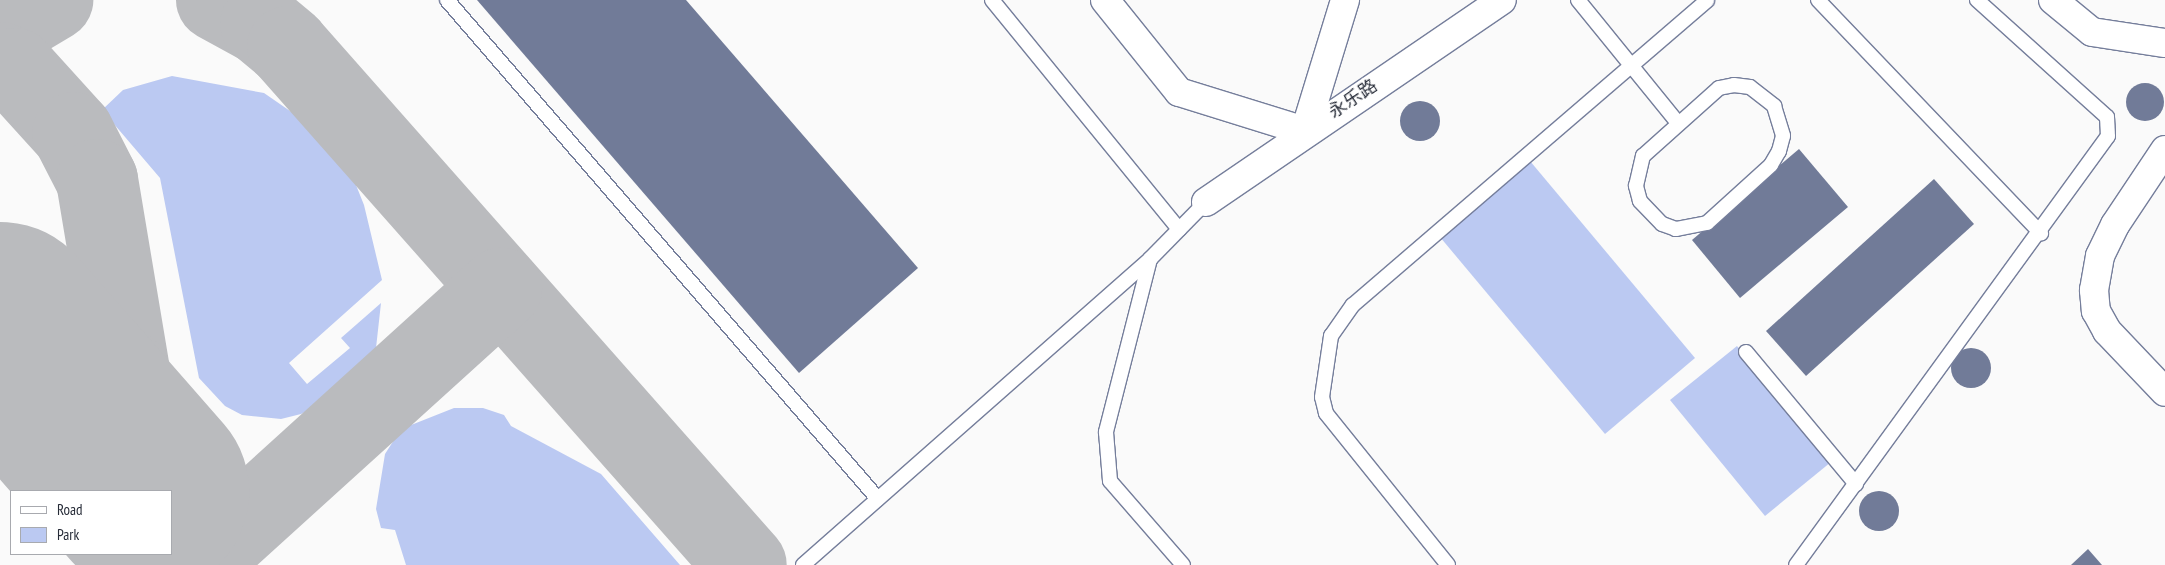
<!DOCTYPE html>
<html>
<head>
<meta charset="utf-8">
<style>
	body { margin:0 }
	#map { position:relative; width:2165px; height:565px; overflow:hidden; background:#fafafa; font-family:"PT Sans Narrow","Noto Sans SC",sans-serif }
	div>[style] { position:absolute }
	.green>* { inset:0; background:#bbc9f2 }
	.taxiway>* { height:82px; margin:-41px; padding:0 41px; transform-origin:41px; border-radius:41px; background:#babbbe }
	.runway>* { height:205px; margin:-102.5px; padding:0 102.5px; transform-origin:102.5px; border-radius:102.5px; background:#babbbe }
	.building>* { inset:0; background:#717b98 }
	.round { border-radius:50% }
	.roads { filter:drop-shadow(1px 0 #757e9b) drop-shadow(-1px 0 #757e9b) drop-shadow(0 1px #757e9b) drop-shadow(0 -1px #757e9b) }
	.service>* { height:14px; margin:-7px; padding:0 7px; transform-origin:7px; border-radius:7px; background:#fff }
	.minor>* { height:28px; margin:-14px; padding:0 14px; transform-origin:14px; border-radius:14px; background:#fff }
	span { translate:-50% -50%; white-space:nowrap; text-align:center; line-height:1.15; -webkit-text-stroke:4px #fff; paint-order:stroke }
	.street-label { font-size:18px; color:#262b37 }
	.legend { position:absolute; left:10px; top:490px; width:162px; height:65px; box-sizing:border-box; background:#fff; border:1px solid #a8aaaf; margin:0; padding:6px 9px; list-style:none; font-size:15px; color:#262b37 }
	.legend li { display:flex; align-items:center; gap:10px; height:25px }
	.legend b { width:25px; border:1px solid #a8aaaf }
</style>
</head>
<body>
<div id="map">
	<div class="green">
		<i style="clip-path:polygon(172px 76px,264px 93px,306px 122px,352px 175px,364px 205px,382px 280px,289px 363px,307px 384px,350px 348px,341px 338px,381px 303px,376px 348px,370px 363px,327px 401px,301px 414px,281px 419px,242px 415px,225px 406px,199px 378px,160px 178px,102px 110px,123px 90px)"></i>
		<i style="clip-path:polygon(1530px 161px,1695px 358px,1605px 434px,1440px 237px)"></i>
		<i style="clip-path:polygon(1737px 346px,1831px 462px,1765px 516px,1670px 400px)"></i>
		<i style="clip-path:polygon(454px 408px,483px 408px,504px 415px,511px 426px,601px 474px,680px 565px,406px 565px,395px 530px,381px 528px,376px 509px,385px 454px,401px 429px)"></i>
	</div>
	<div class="taxiway">
		<i style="left:217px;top:0;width:50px;rotate:28.6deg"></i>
		<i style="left:261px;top:24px;width:35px;rotate:40deg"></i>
		<i style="left:288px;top:47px;width:691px;rotate:48.52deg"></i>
		<i style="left:0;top:31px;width:61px;rotate:-30.8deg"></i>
		<i style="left:0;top:63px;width:16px;rotate:22deg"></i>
		<i style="left:15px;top:69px;width:86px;rotate:47.8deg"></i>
		<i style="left:73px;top:133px;width:53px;rotate:62.9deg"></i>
		<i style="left:97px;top:180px;width:195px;rotate:80.5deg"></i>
		<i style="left:129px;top:372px;width:123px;rotate:75.9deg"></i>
		<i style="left:204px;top:558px;width:401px;rotate:-42.2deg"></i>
	</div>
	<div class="runway">
		<i style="left:0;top:324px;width:222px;rotate:48.8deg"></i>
	</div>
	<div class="building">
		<i style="clip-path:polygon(477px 0,686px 0,918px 268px,799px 373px)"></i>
		<i class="round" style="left:2126px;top:83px;width:38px;height:38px"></i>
		<i class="round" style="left:1400px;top:101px;width:40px;height:40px"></i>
		<i style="clip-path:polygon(1799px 149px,1848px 207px,1740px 298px,1692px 240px)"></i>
		<i style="clip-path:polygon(1934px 179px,1974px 224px,1806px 376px,1766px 331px)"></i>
		<i class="round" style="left:1951px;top:348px;width:40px;height:40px"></i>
		<i class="round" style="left:1859px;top:491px;width:40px;height:40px"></i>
		<i style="clip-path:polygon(2088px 549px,2102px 565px,2071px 565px)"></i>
	</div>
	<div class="roads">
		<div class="service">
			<i style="left:447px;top:0;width:659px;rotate:49.18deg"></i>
			<i style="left:992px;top:0;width:296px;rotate:50.8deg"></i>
			<i style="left:1578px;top:0;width:159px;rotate:50.9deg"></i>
			<i style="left:1818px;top:0;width:323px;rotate:46.3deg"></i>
			<i style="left:1734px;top:85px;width:16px;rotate:7deg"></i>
			<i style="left:1750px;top:87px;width:31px;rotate:38deg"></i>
			<i style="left:1774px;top:106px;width:31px;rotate:73deg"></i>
			<i style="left:1783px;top:136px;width:16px;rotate:105deg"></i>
			<i style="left:1779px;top:151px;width:16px;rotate:120deg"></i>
			<i style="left:1771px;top:165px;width:86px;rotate:137.8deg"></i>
			<i style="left:1707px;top:223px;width:32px;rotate:169deg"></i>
			<i style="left:1676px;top:229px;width:15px;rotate:-160deg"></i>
			<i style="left:1662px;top:224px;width:32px;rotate:-134deg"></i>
			<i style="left:1640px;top:201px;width:16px;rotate:-105deg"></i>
			<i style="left:1636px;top:186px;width:31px;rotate:-77deg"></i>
			<i style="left:1643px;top:156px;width:102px;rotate:-41.8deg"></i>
			<i style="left:1719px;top:88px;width:15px;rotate:-11deg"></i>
			<i style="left:1150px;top:259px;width:179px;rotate:104.3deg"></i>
			<i style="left:1106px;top:432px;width:49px;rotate:85.3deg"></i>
			<i style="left:1110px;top:481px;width:111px;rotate:49deg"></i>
			<i style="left:1746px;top:352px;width:172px;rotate:50.2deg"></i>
			<i style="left:803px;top:565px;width:464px;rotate:-41.4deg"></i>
			<i style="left:1151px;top:258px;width:78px;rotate:-45.5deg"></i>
			<i style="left:1448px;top:565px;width:195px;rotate:-128.8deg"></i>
			<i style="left:1326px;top:413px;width:16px;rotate:-104deg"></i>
			<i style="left:1322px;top:397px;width:62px;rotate:-81.6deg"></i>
			<i style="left:1331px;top:336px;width:38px;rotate:-55deg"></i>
			<i style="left:1353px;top:305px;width:467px;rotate:-40.7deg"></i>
			<i style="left:1796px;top:565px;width:530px;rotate:-53.97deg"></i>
			<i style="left:2108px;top:136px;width:19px;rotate:-93deg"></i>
			<i style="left:2107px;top:117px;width:175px;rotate:-138deg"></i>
		</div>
		<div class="minor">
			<i style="left:1105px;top:0;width:118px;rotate:51.2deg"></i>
			<i style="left:1179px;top:92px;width:132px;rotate:17.2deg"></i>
			<i style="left:1305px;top:131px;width:137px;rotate:-73deg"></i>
			<i style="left:2053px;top:0;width:50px;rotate:39.4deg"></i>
			<i style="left:2092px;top:32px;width:74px;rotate:8.6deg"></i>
			<i style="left:2165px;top:150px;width:90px;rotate:123.7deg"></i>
			<i style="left:2115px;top:225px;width:34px;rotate:116deg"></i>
			<i style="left:2100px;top:256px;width:35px;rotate:100deg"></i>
			<i style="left:2094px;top:290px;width:21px;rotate:85deg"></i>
			<i style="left:2096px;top:311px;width:23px;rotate:61deg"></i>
			<i style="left:2107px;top:331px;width:84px;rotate:46.4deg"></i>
			<i style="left:1206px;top:202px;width:358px;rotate:-34.3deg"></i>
		</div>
	</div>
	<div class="street-label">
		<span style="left:1353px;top:99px;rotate:-34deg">永乐路</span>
	</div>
	<ul class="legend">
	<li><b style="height:6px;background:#fff"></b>Road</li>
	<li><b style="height:14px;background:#bbc9f2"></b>Park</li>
	</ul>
</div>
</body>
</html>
